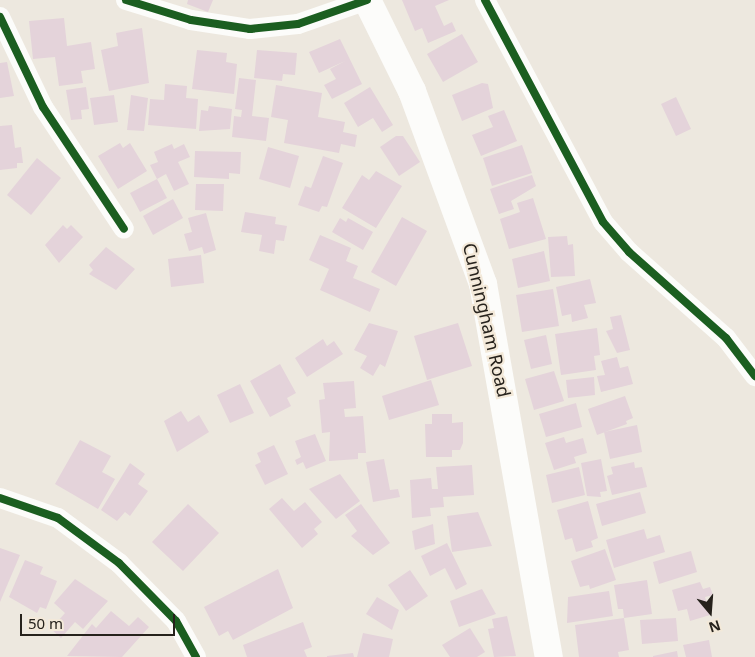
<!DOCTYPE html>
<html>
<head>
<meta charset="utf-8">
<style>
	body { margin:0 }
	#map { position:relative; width:755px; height:657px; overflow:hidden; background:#ede8df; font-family:"Noto Sans",sans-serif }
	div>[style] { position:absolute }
	.building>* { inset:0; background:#e4d3da }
	.street>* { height:20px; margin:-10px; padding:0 10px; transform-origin:10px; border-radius:10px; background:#fcfcfa }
	.secondary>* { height:28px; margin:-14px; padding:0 14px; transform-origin:14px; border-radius:14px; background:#fcfcfa }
	.cycleway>* { height:8px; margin:-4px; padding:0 4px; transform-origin:4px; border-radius:4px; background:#1b5e20 }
	span { translate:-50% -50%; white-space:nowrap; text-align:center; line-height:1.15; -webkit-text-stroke:4.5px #f3e9d9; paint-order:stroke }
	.street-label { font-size:18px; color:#26221c }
	.north { position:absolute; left:685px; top:587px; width:50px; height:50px; -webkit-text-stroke:4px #f3e9d9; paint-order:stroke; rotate:162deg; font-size:14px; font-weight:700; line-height:20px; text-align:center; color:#26221c }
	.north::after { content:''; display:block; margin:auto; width:18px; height:22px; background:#26221c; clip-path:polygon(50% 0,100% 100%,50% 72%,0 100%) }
	.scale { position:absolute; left:20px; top:614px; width:155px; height:22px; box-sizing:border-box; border:2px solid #26221c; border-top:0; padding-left:6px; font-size:15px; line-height:18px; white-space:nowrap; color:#26221c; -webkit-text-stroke:4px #f3e9d9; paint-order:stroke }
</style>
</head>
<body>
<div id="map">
	<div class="building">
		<i style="clip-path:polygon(188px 0,213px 0,208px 12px,187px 4px)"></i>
		<i style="clip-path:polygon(402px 0,449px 0,435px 6px,444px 26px,452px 22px,456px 31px,428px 43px,422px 28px,415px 31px)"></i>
		<i style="clip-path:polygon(64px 18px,67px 46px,91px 42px,95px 69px,81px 71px,83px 83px,59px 86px,55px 57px,33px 59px,29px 21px)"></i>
		<i style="clip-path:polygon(142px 28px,149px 83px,109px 91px,101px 50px,118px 46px,116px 33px)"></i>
		<i style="clip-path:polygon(462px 34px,478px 62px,443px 82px,427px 54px)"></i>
		<i style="clip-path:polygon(340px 39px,362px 84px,332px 99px,324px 85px,336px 79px,330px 69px,345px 61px,319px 73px,309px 52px)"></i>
		<i style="clip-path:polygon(197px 50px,227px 53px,226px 62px,237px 64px,234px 94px,192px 89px)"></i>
		<i style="clip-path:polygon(257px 50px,297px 53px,295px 75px,283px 74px,282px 81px,254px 78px)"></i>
		<i style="clip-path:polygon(7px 62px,14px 96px,0 98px,0 63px)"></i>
		<i style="clip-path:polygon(239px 78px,256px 80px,252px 116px,269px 118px,266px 141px,232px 137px,234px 116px,241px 117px,242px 110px,235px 109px)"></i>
		<i style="clip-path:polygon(482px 83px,488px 84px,493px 108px,462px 121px,452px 95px)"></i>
		<i style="clip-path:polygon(165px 84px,187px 86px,186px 98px,198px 99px,196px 129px,148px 125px,150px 99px,164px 100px)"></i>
		<i style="clip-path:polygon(276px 85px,322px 93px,318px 117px,345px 122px,343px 132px,357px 135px,355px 147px,341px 144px,339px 153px,284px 143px,288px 120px,271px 117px)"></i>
		<i style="clip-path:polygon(86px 87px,89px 109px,81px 110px,82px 119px,71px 120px,66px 90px)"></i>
		<i style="clip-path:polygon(370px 87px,393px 125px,382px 132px,373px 118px,358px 127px,344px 103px)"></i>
		<i style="clip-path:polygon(114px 95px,118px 122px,94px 125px,90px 98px)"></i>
		<i style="clip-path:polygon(131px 95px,148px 98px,144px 131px,127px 130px)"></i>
		<i style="clip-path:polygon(676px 97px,691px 129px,676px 136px,661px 104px)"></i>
		<i style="clip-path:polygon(209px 106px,232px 109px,230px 129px,199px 131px,201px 110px,208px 111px)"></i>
		<i style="clip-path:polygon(504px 110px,517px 141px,481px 156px,472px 135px,493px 127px,488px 116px)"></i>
		<i style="clip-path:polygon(12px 125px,15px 148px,21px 147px,23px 163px,17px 163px,17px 168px,0 170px,0 126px)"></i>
		<i style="clip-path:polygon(396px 136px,403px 136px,420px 162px,399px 176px,380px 147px)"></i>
		<i style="clip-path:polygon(120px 143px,123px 148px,130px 143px,147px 171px,118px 189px,98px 156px)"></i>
		<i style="clip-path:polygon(172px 144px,174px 149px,184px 144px,190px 157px,178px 162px,189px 184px,174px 191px,166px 174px,157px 179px,167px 198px,140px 212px,130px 193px,157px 179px,150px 165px,158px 162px,154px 152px)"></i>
		<i style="clip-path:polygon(522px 145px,532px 173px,492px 186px,483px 158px)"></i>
		<i style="clip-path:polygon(268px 147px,299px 156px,290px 188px,259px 179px)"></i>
		<i style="clip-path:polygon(195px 151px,241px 152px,240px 174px,229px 173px,229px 179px,194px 177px)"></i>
		<i style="clip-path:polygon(323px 156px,343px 163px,327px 207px,322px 206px,319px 212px,298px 205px,305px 186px,311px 188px)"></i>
		<i style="clip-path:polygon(37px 158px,61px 178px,31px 215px,7px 195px)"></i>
		<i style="clip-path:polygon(376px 171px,402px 186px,376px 228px,342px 208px,362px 175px,369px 180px)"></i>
		<i style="clip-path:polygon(532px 175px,536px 186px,511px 201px,514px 209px,499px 214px,490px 189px)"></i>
		<i style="clip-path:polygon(196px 184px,224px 184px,223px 211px,195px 210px)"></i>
		<i style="clip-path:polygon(533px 198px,546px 239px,509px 249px,500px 219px,520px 212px,517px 203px)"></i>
		<i style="clip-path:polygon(173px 199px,183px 218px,153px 235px,143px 216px)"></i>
		<i style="clip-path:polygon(245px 212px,276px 217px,275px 224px,287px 226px,284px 241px,276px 240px,274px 254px,259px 251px,262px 235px,241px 232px)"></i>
		<i style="clip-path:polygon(206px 213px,216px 250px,204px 254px,202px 247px,189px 251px,184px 234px,192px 232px,188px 218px)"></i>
		<i style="clip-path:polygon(402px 217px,427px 231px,396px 286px,371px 272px)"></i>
		<i style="clip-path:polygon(340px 218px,346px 222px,348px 218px,373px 232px,363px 250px,332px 232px)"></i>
		<i style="clip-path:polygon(63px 225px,67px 229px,71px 225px,83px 237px,59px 263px,45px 245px)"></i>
		<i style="clip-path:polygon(320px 235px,351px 248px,346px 261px,358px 266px,353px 278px,380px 289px,370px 312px,320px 290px,329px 269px,309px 260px)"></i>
		<i style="clip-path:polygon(567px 236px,568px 245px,573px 244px,575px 276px,551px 277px,548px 237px)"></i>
		<i style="clip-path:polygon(106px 247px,135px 269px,116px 290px,89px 274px,93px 270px,89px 265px)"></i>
		<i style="clip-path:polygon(544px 251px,550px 281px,518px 288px,512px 259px)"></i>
		<i style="clip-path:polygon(201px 255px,204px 283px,171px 287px,168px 259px)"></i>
		<i style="clip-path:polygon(590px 279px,596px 303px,584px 305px,588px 318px,572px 322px,571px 314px,562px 316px,556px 287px)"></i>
		<i style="clip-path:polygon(553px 289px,559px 326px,522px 332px,516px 295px)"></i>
		<i style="clip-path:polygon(621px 315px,630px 350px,617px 353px,606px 331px,613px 329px,610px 317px)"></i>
		<i style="clip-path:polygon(369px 323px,398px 331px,385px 367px,380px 364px,373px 376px,360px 368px,367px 356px,354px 350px)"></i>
		<i style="clip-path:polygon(458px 323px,472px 366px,427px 380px,414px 336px)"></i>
		<i style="clip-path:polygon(597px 328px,600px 355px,594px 356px,596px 370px,561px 375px,555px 334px)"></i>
		<i style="clip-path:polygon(546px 335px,552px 364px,531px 369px,524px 340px)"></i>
		<i style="clip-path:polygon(323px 339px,327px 346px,334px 341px,343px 354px,307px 377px,295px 358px)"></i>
		<i style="clip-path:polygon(617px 357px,620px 368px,628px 366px,633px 384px,601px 392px,597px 376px,605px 375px,601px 361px)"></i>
		<i style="clip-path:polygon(280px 364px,296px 393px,287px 398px,291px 406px,270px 417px,250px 381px)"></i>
		<i style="clip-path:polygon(554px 371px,564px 401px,534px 410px,525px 379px)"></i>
		<i style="clip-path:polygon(594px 377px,595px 395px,568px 398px,566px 380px)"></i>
		<i style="clip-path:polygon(431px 380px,439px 405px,389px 420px,382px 396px)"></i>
		<i style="clip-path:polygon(354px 381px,356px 408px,344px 409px,345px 417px,363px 416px,366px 453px,358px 453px,358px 459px,329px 461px,330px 432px,322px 433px,319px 400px,325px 399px,323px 383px)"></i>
		<i style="clip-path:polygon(240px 384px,254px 413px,230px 423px,217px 395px)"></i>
		<i style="clip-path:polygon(625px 396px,633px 418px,626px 421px,627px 424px,597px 435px,588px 409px)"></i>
		<i style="clip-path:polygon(576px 403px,582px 427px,546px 437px,539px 414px)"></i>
		<i style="clip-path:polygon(181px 411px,188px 422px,199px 415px,209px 432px,177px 452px,164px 421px)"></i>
		<i style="clip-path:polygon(432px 414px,452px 414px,452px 423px,463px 422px,463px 443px,460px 450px,452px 450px,452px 457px,426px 457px,425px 424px,432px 424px)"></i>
		<i style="clip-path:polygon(637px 425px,642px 452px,610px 459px,604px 432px)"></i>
		<i style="clip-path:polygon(315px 434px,326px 461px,306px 469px,303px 462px,297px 465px,295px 460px,301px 457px,295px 441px)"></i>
		<i style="clip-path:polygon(564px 437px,566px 443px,583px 438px,587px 453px,574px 457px,576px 463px,554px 470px,545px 443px)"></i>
		<i style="clip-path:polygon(80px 440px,111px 456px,102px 472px,115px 479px,98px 509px,55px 484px)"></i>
		<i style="clip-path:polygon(274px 445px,288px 474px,265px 485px,255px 465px,261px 462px,257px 453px)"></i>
		<i style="clip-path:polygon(384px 459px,390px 490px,398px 489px,400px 497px,373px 502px,366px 462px)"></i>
		<i style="clip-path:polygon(601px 459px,607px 491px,600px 492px,601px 497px,587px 496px,581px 463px)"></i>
		<i style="clip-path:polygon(634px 462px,635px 468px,642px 467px,647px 487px,612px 495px,607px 476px,613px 474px,611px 467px)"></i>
		<i style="clip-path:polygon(130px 463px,145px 474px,138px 484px,148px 491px,130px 516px,125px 512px,117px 521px,101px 510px)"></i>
		<i style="clip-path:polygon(472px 465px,474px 495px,443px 497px,444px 507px,430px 508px,431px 516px,412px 518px,410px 480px,431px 478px,432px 489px,438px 489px,436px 467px)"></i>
		<i style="clip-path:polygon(579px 467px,585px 495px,552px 503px,546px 475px)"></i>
		<i style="clip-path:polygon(340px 474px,360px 501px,336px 519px,309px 489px)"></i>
		<i style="clip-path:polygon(640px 492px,646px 513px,602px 526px,596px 504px)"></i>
		<i style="clip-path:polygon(282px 498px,294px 511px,305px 502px,322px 522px,314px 529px,318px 534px,302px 548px,269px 509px)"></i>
		<i style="clip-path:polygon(588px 501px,598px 538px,591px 541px,593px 547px,576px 552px,572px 538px,565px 540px,557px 510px)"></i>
		<i style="clip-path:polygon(188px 504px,219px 533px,183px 571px,152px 542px)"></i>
		<i style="clip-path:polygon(361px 504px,390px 543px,373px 555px,351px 536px,357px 531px,345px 515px)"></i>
		<i style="clip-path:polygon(478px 512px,492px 546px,452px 552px,447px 516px)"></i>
		<i style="clip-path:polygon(433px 524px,435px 544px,415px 550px,412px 531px)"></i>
		<i style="clip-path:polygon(644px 529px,647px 539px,660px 535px,665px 552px,614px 568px,606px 540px)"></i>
		<i style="clip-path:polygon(447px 543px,467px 584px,456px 590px,445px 568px,430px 576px,421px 556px)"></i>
		<i style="clip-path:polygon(0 548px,20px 555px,0 602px)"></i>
		<i style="clip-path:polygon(605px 549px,616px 580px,590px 589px,589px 585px,580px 587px,571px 561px)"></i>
		<i style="clip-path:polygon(691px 551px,697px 572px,659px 584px,653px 562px)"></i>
		<i style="clip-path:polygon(25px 560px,43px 567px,40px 574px,57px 581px,46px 609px,40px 607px,37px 613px,9px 597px)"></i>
		<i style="clip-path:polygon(278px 569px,293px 608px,233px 640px,228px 631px,219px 636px,204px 607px)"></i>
		<i style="clip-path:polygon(410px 570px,428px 596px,406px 611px,388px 585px)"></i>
		<i style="clip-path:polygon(75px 579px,108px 601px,83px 629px,75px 622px,61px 638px,51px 629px,65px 613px,54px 603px)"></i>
		<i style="clip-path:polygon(647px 580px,652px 614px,624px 618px,623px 609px,618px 609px,614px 585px)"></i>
		<i style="clip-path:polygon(700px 582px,703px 589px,710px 587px,713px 595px,705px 597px,710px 615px,690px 621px,687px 609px,678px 611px,672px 590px)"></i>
		<i style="clip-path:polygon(482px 589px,496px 614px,459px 627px,450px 601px)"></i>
		<i style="clip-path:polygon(609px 591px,613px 616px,567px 623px,568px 597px)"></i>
		<i style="clip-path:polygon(377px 597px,399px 610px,392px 630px,366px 614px)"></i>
		<i style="clip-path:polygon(111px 611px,129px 626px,138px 617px,149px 627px,122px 657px,67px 656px,92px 624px,96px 628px)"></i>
		<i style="clip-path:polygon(507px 616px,516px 656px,494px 657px,488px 629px,494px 628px,492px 619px)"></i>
		<i style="clip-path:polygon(624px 618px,629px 650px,618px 652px,619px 657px,579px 657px,575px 625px)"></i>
		<i style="clip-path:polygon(676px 618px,678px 641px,642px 644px,640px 620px)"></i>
		<i style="clip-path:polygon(303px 622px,312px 647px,304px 650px,307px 657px,247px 657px,243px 645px)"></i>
		<i style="clip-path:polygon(470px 628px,485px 652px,477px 657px,450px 657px,442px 645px)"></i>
		<i style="clip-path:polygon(363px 633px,393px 639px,389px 657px,357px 657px)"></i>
		<i style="clip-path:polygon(709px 640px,712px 657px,686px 657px,683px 645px)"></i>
		<i style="clip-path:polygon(677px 651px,678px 657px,653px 657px,653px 656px)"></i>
		<i style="clip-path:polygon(353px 653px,354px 657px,327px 657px,327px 656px)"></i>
	</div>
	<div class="street">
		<i style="left:126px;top:0;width:68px;rotate:17.1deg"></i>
		<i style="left:191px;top:20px;width:60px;rotate:8.7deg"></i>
		<i style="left:250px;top:29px;width:48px;rotate:-5.9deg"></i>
		<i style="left:298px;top:24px;width:73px;rotate:-19.2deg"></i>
		<i style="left:485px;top:0;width:251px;rotate:62deg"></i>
		<i style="left:603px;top:222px;width:40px;rotate:49deg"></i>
		<i style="left:629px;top:252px;width:130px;rotate:41.6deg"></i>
		<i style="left:726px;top:338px;width:48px;rotate:52.7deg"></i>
		<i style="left:0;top:17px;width:100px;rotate:64.5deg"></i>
		<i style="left:43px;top:107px;width:146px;rotate:56.4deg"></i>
		<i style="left:0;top:498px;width:61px;rotate:19deg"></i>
		<i style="left:58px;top:518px;width:76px;rotate:36.4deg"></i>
		<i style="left:119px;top:563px;width:81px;rotate:45.5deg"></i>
		<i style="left:176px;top:621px;width:41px;rotate:60.9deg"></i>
	</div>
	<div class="secondary">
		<i style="left:367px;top:0;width:102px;rotate:63.7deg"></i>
		<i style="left:412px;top:91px;width:206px;rotate:69.8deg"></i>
		<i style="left:483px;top:284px;width:379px;rotate:80deg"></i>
	</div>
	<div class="cycleway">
		<i style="left:126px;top:0;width:68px;rotate:17.1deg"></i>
		<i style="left:191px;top:20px;width:60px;rotate:8.7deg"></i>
		<i style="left:250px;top:29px;width:48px;rotate:-5.9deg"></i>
		<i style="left:298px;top:24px;width:73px;rotate:-19.2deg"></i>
		<i style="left:485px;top:0;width:251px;rotate:62deg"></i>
		<i style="left:603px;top:222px;width:40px;rotate:49deg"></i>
		<i style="left:629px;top:252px;width:130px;rotate:41.6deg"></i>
		<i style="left:726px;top:338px;width:48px;rotate:52.7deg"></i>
		<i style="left:0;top:17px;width:100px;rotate:64.5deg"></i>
		<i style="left:43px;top:107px;width:146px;rotate:56.4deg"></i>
		<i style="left:0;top:498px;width:61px;rotate:19deg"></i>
		<i style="left:58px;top:518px;width:76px;rotate:36.4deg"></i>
		<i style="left:119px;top:563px;width:81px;rotate:45.5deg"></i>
		<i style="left:176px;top:621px;width:41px;rotate:60.9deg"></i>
	</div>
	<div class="street-label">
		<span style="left:487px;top:320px;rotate:77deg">Cunningham Road</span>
	</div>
	<div class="north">N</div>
	<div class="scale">50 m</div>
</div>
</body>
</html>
